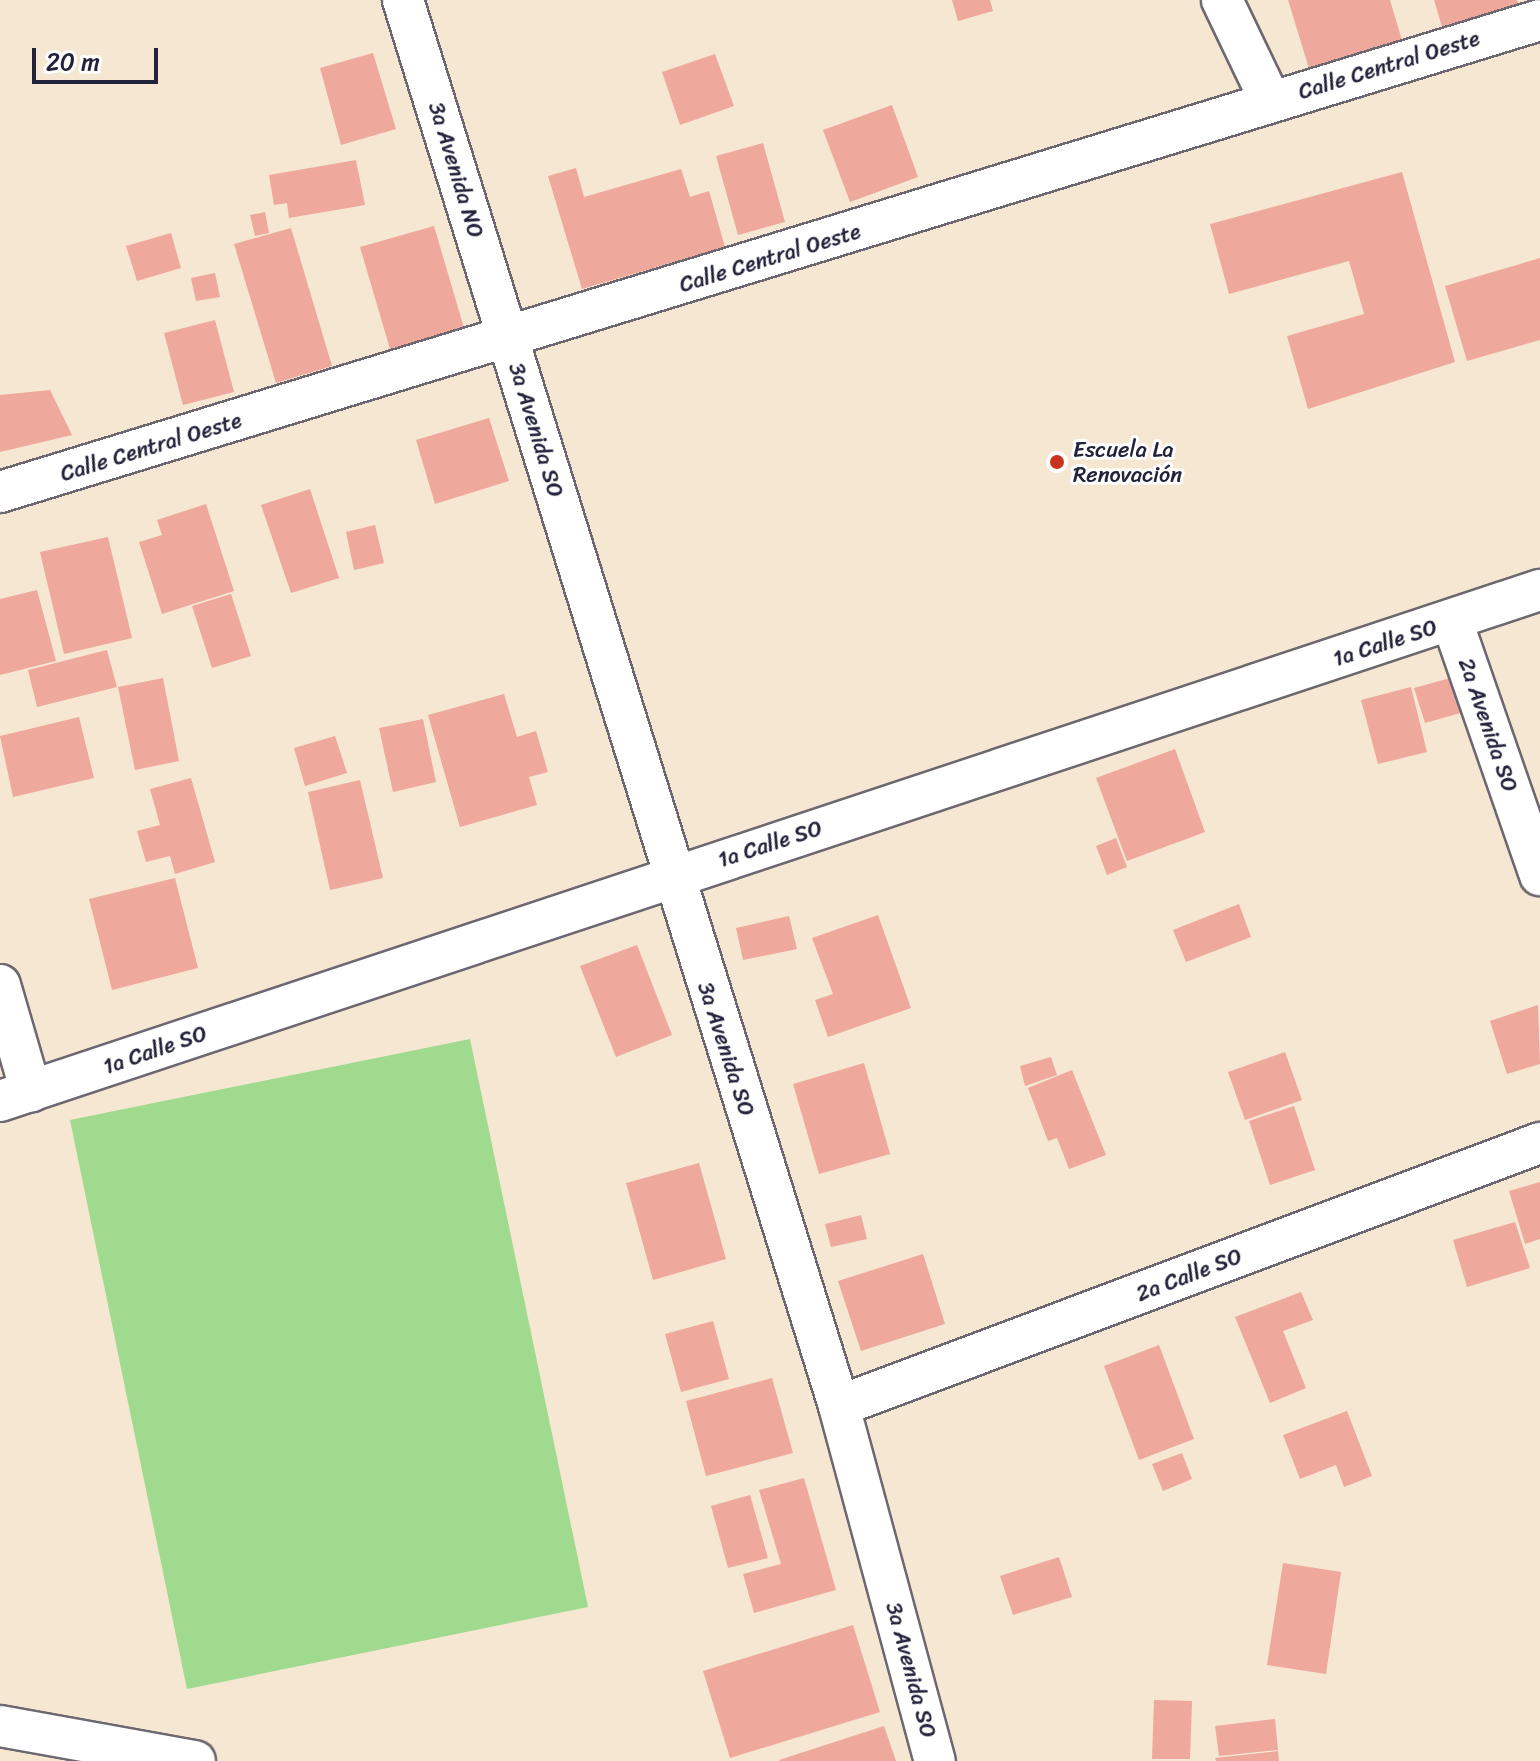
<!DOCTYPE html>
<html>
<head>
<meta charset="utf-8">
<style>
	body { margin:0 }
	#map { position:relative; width:1540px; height:1761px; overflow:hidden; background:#f5e7d1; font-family:Sriracha,sans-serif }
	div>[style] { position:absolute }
	.green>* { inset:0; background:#9fda8e }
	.building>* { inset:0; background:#efa89c }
	.roads { filter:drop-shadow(2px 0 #6c6770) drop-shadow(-2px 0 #6c6770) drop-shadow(0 2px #6c6770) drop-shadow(0 -2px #6c6770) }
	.minor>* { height:40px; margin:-20px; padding:0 20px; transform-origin:20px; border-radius:20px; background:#fff }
	.dots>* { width:22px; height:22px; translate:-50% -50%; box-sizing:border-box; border:4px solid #fff; border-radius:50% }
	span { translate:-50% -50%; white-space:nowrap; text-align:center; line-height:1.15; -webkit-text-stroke:6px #fff; paint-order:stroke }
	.street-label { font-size:22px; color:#22223b }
	.poi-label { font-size:22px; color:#22223b }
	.left { translate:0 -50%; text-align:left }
	.scale { position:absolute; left:32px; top:48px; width:126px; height:36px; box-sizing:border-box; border:4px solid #22223b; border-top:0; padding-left:10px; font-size:24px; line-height:28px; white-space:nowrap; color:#22223b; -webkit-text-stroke:6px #fff; paint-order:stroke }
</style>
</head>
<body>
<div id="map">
	<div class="green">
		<i style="clip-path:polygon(470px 1039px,588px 1607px,187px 1689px,70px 1120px)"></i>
	</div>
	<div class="building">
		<i style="clip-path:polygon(952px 0,990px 0,993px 11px,958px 21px)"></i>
		<i style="clip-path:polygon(1288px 0,1390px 0,1404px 47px,1311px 75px)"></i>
		<i style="clip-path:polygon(1434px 0,1517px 0,1520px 8px,1443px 30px)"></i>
		<i style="clip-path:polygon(373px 53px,396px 129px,341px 145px,320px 68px)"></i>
		<i style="clip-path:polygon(715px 54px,734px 106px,680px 125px,662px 72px)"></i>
		<i style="clip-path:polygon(892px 105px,918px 177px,850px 202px,823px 130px)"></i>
		<i style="clip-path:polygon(763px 143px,785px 222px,738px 235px,716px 156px)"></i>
		<i style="clip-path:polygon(356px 160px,365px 205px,289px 218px,287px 203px,274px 205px,269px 175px)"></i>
		<i style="clip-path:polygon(576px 168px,584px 197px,681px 169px,690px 197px,709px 191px,725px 247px,582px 289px,548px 176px)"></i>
		<i style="clip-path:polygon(1402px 172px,1455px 362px,1308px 409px,1287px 336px,1364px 314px,1349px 261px,1229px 294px,1210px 224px)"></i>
		<i style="clip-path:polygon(265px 212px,269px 233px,255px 236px,250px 215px)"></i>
		<i style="clip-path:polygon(434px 226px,464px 328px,390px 349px,360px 247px)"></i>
		<i style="clip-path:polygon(291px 228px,332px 366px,276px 383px,234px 244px)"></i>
		<i style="clip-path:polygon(171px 233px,181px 268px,137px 281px,126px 246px)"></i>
		<i style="clip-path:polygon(1540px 258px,1540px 340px,1467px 361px,1445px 286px)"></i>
		<i style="clip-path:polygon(215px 273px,220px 297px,196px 301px,191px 278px)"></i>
		<i style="clip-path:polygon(215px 320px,234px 392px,183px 405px,164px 333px)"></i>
		<i style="clip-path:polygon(50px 390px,72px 435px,0 452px,0 395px)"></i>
		<i style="clip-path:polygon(489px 418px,509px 481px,435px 504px,416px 440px)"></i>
		<i style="clip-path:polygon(310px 489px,339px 578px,291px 593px,261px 505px)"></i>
		<i style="clip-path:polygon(206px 504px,234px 591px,162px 614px,139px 542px,162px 535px,157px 520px)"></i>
		<i style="clip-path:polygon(375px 525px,384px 563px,354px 570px,346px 532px)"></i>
		<i style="clip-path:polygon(108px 537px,132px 638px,64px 654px,40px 552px)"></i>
		<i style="clip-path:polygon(37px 590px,56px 661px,0 675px,0 599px)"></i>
		<i style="clip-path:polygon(231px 594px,251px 656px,212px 668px,192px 606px)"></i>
		<i style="clip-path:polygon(107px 650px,117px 687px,37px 707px,28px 670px)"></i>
		<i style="clip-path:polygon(1454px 677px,1464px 712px,1425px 723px,1414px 688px)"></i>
		<i style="clip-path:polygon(163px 678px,179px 761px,135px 770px,118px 687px)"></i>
		<i style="clip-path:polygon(1411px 687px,1427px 752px,1378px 764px,1361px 700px)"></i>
		<i style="clip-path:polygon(504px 694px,517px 737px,536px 731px,548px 772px,529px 777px,537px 805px,460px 827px,428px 715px)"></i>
		<i style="clip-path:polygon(79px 717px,94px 778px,13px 797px,0 736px)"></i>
		<i style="clip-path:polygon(423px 719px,436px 782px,393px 792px,379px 728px)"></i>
		<i style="clip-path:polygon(335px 736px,347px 773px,305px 786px,294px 748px)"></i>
		<i style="clip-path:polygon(1175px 749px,1205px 832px,1127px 861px,1096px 778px)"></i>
		<i style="clip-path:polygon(191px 778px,215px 862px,175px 874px,170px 856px,146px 862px,137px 831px,160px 825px,150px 789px)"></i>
		<i style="clip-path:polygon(360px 780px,383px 878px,330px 890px,308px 792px)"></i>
		<i style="clip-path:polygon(1116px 838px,1127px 867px,1107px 875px,1096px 846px)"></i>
		<i style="clip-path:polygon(175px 878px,198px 968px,112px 990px,89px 899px)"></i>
		<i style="clip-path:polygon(1239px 904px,1251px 937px,1186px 962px,1173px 930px)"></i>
		<i style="clip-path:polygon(878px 915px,911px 1008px,828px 1037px,815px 1000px,833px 994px,812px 938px)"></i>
		<i style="clip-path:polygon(789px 916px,797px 949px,743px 960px,736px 928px)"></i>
		<i style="clip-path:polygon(637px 945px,672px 1035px,616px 1057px,580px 966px)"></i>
		<i style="clip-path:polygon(1538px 1005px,1540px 1064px,1507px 1074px,1490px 1021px)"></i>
		<i style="clip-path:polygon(1285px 1052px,1302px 1100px,1245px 1120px,1228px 1072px)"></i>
		<i style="clip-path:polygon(1051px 1057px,1057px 1075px,1025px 1086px,1020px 1066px)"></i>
		<i style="clip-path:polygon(864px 1063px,890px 1154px,819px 1174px,793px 1084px)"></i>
		<i style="clip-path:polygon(1072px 1070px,1106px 1155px,1069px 1169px,1057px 1138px,1048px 1141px,1028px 1088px)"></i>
		<i style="clip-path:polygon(1294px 1106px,1315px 1170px,1270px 1185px,1249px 1121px)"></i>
		<i style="clip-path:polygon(699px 1163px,726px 1259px,653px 1280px,626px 1183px)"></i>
		<i style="clip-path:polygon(1540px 1182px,1540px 1239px,1525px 1244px,1509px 1191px)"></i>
		<i style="clip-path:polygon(861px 1215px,867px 1239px,831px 1247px,825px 1224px)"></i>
		<i style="clip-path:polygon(1515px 1222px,1530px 1268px,1467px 1287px,1453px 1240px)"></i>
		<i style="clip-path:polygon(923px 1254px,945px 1324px,861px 1351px,838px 1281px)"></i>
		<i style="clip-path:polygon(1301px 1292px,1313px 1320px,1283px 1331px,1306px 1388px,1270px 1403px,1235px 1317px)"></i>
		<i style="clip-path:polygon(713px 1321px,729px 1379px,681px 1392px,665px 1334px)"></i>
		<i style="clip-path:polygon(1159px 1345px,1194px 1439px,1139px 1460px,1104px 1366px)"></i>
		<i style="clip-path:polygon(772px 1378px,793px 1453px,706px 1476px,686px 1401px)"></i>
		<i style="clip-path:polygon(1347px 1411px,1372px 1476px,1344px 1487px,1336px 1465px,1300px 1479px,1283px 1435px)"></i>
		<i style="clip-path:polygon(1182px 1453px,1192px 1479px,1163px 1491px,1152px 1464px)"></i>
		<i style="clip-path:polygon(804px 1478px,836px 1590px,754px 1613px,743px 1574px,781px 1564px,759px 1490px)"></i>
		<i style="clip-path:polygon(750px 1495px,768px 1558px,728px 1568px,711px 1506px)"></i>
		<i style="clip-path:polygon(1059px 1557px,1072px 1597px,1013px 1615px,1000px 1576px)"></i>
		<i style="clip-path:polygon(1283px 1563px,1341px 1572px,1326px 1674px,1267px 1665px)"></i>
		<i style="clip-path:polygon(853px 1625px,880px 1712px,730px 1758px,703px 1671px)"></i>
		<i style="clip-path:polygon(1154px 1700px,1192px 1701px,1190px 1759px,1152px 1759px)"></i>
		<i style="clip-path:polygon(1275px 1719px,1278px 1750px,1219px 1756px,1215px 1726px)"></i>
		<i style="clip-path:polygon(884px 1726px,896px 1761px,780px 1761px,779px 1760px)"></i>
		<i style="clip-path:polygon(1278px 1751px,1279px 1761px,1216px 1761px,1215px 1758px)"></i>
	</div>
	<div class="roads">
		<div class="minor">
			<i style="left:403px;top:0;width:1472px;rotate:72.77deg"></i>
			<i style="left:839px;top:1406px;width:368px;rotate:74.9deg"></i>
			<i style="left:1222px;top:0;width:111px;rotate:64.4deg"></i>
			<i style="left:0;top:492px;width:1611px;rotate:-17.04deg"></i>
			<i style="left:1452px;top:621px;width:269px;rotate:70.9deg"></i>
			<i style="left:0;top:985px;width:111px;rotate:73.8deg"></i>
			<i style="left:0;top:1101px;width:1623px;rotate:-18.36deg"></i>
			<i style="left:839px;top:1406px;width:749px;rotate:-20.57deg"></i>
			<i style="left:0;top:1726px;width:198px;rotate:10.2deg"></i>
		</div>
	</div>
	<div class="dots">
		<i style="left:1057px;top:462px;background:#c8321e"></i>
	</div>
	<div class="street-label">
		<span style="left:1389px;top:65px;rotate:-17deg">Calle Central Oeste</span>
		<span style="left:456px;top:170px;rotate:73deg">3a Avenida NO</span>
		<span style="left:770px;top:258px;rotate:-17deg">Calle Central Oeste</span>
		<span style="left:536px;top:430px;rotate:73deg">3a Avenida SO</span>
		<span style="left:151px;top:447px;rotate:-17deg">Calle Central Oeste</span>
		<span style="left:1385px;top:643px;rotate:-18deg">1a Calle SO</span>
		<span style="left:1488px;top:725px;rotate:71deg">2a Avenida SO</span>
		<span style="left:770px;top:844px;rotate:-18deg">1a Calle SO</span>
		<span style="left:726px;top:1049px;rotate:72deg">3a Avenida SO</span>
		<span style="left:155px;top:1050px;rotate:-19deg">1a Calle SO</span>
		<span style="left:1189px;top:1275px;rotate:-21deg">2a Calle SO</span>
		<span style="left:911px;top:1670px;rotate:75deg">3a Avenida SO</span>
	</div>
	<div class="poi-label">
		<span class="left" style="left:1073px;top:462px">Escuela La<br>Renovación</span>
	</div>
	<div class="scale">20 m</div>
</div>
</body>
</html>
